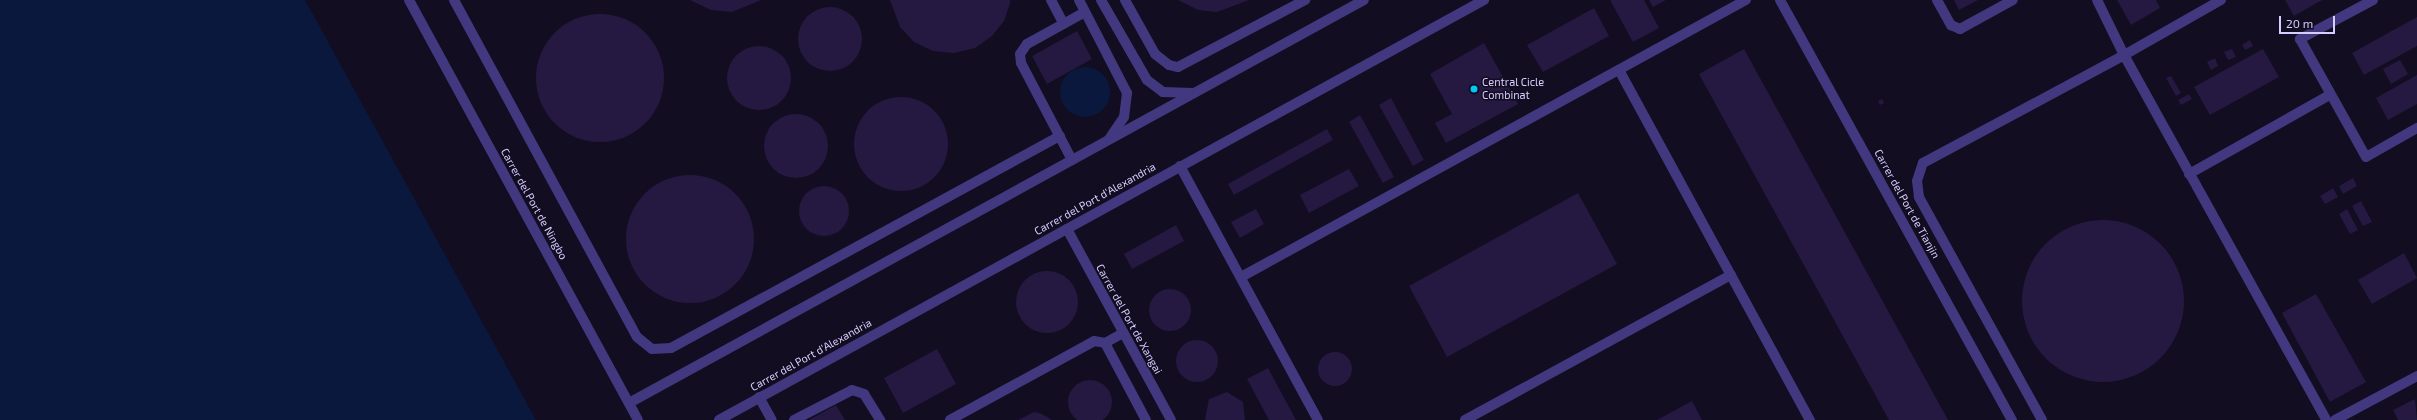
<!DOCTYPE html>
<html>
<head>
<meta charset="utf-8">
<style>
	body { margin:0 }
	#map { position:relative; width:2417px; height:420px; overflow:hidden; background:#120d20; font-family:"Exo 2",sans-serif }
	div>[style] { position:absolute }
	.water>* { inset:0; background:#0a183d }
	.round { border-radius:50% }
	.building>* { inset:0; background:#251941 }
	.service>* { height:10px; margin:-5px; padding:0 5px; transform-origin:5px; border-radius:5px; background:#41387f }
	.minor>* { height:10px; margin:-5px; padding:0 5px; transform-origin:5px; border-radius:5px; background:#41387f }
	.dots>* { width:11px; height:11px; translate:-50% -50%; box-sizing:border-box; border:2px solid #120d20; border-radius:50% }
	span { translate:-50% -50%; white-space:nowrap; text-align:center; line-height:1.15; -webkit-text-stroke:3px #120d20; paint-order:stroke }
	.poi-label { font-size:11px; color:#d7cdfe }
	.left { translate:0 -50%; text-align:left }
	.street-label { font-size:11px; color:#d7cdfe }
	.scale { position:absolute; left:2279px; top:16px; width:56px; height:18px; box-sizing:border-box; border:2px solid #d7cdfe; border-top:0; padding-left:5px; font-size:12px; line-height:14px; white-space:nowrap; color:#d7cdfe; -webkit-text-stroke:3px #120d20; paint-order:stroke }
</style>
</head>
<body>
<div id="map">
	<div class="water">
		<i style="clip-path:polygon(0 0,305px 0,536px 420px,0 420px)"></i>
		<i class="round" style="left:1060px;top:67px;width:50px;height:50px"></i>
	</div>
	<div class="building">
		<i style="clip-path:polygon(690px 0,761px 0,732px 12px,711px 10px)"></i>
		<i style="clip-path:polygon(890px 0,1010px 0,1010px 3px,1004px 21px,992px 36px,975px 48px,954px 53px,933px 51px,914px 42px,900px 27px)"></i>
		<i style="clip-path:polygon(1178px 0,1249px 0,1217px 12px,1198px 10px)"></i>
		<i style="clip-path:polygon(1610px 0,1644px 0,1659px 28px,1633px 42px)"></i>
		<i style="clip-path:polygon(1649px 0,1666px 0,1653px 7px)"></i>
		<i style="clip-path:polygon(1954px 0,1978px 0,1959px 10px)"></i>
		<i style="clip-path:polygon(2117px 0,2156px 0,2160px 8px,2131px 25px)"></i>
		<i style="clip-path:polygon(2285px 0,2322px 0,2294px 16px)"></i>
		<i class="round" style="left:798px;top:7px;width:64px;height:64px"></i>
		<i style="clip-path:polygon(1594px 8px,1609px 36px,1543px 72px,1527px 45px)"></i>
		<i class="round" style="left:536px;top:14px;width:128px;height:128px"></i>
		<i style="clip-path:polygon(2417px 17px,2417px 46px,2364px 75px,2352px 53px)"></i>
		<i style="clip-path:polygon(1077px 31px,1092px 59px,1047px 84px,1032px 56px)"></i>
		<i style="clip-path:polygon(2250px 40px,2253px 46px,2245px 50px,2242px 45px)"></i>
		<i style="clip-path:polygon(1484px 43px,1518px 104px,1446px 143px,1435px 123px,1452px 114px,1430px 74px)"></i>
		<i class="round" style="left:727px;top:46px;width:64px;height:64px"></i>
		<i style="clip-path:polygon(1744px 49px,1948px 420px,1889px 420px,1699px 74px)"></i>
		<i style="clip-path:polygon(2232px 49px,2236px 57px,2228px 60px,2224px 52px)"></i>
		<i style="clip-path:polygon(2263px 49px,2279px 77px,2210px 115px,2194px 87px)"></i>
		<i style="clip-path:polygon(2215px 58px,2218px 66px,2211px 70px,2207px 62px)"></i>
		<i style="clip-path:polygon(2400px 60px,2408px 74px,2391px 84px,2383px 69px)"></i>
		<i style="clip-path:polygon(2417px 75px,2417px 104px,2388px 120px,2376px 98px)"></i>
		<i style="clip-path:polygon(2171px 76px,2181px 93px,2176px 96px,2166px 78px)"></i>
		<i style="clip-path:polygon(2189px 94px,2192px 99px,2181px 105px,2178px 100px)"></i>
		<i class="round" style="left:854px;top:97px;width:94px;height:94px"></i>
		<i style="clip-path:polygon(1391px 98px,1424px 160px,1413px 166px,1379px 105px)"></i>
		<i style="clip-path:polygon(1882px 99px,1884px 103px,1880px 105px,1878px 101px)"></i>
		<i class="round" style="left:764px;top:114px;width:64px;height:64px"></i>
		<i style="clip-path:polygon(1360px 115px,1394px 177px,1383px 183px,1349px 122px)"></i>
		<i style="clip-path:polygon(1327px 129px,1333px 140px,1234px 195px,1228px 184px)"></i>
		<i style="clip-path:polygon(1349px 169px,1359px 186px,1309px 213px,1300px 195px)"></i>
		<i class="round" style="left:626px;top:175px;width:128px;height:128px"></i>
		<i style="clip-path:polygon(2353px 178px,2357px 186px,2343px 194px,2339px 186px)"></i>
		<i class="round" style="left:799px;top:186px;width:50px;height:50px"></i>
		<i style="clip-path:polygon(2333px 188px,2338px 197px,2325px 204px,2320px 196px)"></i>
		<i style="clip-path:polygon(1578px 193px,1617px 264px,1447px 357px,1409px 286px)"></i>
		<i style="clip-path:polygon(2361px 201px,2372px 222px,2363px 226px,2352px 206px)"></i>
		<i style="clip-path:polygon(1256px 209px,1264px 224px,1240px 238px,1231px 222px)"></i>
		<i style="clip-path:polygon(2347px 209px,2358px 230px,2350px 234px,2339px 214px)"></i>
		<i class="round" style="left:2022px;top:220px;width:162px;height:162px"></i>
		<i style="clip-path:polygon(1176px 225px,1184px 241px,1132px 269px,1124px 254px)"></i>
		<i style="clip-path:polygon(2404px 253px,2417px 278px,2372px 304px,2358px 280px)"></i>
		<i class="round" style="left:1016px;top:271px;width:62px;height:62px"></i>
		<i class="round" style="left:1149px;top:289px;width:42px;height:42px"></i>
		<i style="clip-path:polygon(2316px 294px,2366px 382px,2330px 402px,2282px 313px)"></i>
		<i class="round" style="left:1176px;top:340px;width:42px;height:42px"></i>
		<i style="clip-path:polygon(937px 349px,956px 384px,903px 413px,884px 378px)"></i>
		<i class="round" style="left:1318px;top:352px;width:34px;height:34px"></i>
		<i style="clip-path:polygon(1268px 368px,1296px 420px,1269px 420px,1247px 379px)"></i>
		<i class="round" style="left:1068px;top:380px;width:44px;height:44px"></i>
		<i style="clip-path:polygon(1227px 392px,1243px 402px,1245px 420px,1205px 420px,1209px 399px)"></i>
		<i style="clip-path:polygon(2415px 399px,2417px 420px,2398px 420px,2393px 410px)"></i>
		<i style="clip-path:polygon(1692px 401px,1702px 420px,1657px 420px)"></i>
		<i style="clip-path:polygon(836px 405px,845px 420px,809px 420px)"></i>
		<i style="clip-path:polygon(1034px 412px,1042px 414px,1052px 420px,1018px 420px)"></i>
	</div>
	<div class="service">
		<i style="left:454px;top:0;width:383px;rotate:61.5deg"></i>
		<i style="left:637px;top:337px;width:19px;rotate:39deg"></i>
		<i style="left:652px;top:349px;width:19px;rotate:-3deg"></i>
		<i style="left:671px;top:348px;width:443px;rotate:-28.6deg"></i>
		<i style="left:1051px;top:0;width:27px;rotate:62deg"></i>
		<i style="left:1079px;top:0;width:105px;rotate:62.7deg"></i>
		<i style="left:1127px;top:93px;width:24px;rotate:97deg"></i>
		<i style="left:1124px;top:117px;width:27px;rotate:124deg"></i>
		<i style="left:1101px;top:0;width:92px;rotate:60.1deg"></i>
		<i style="left:1147px;top:80px;width:20px;rotate:37deg"></i>
		<i style="left:1163px;top:92px;width:30px;rotate:2deg"></i>
		<i style="left:1125px;top:0;width:62px;rotate:60.9deg"></i>
		<i style="left:1155px;top:54px;width:18px;rotate:38deg"></i>
		<i style="left:1169px;top:65px;width:9px;rotate:13deg"></i>
		<i style="left:1178px;top:67px;width:144px;rotate:-27.8deg"></i>
		<i style="left:1780px;top:0;width:480px;rotate:61.1deg"></i>
		<i style="left:1937px;top:0;width:29px;rotate:61deg"></i>
		<i style="left:1951px;top:25px;width:10px;rotate:24deg"></i>
		<i style="left:1960px;top:29px;width:60px;rotate:-28.7deg"></i>
		<i style="left:2221px;top:0;width:112px;rotate:150.4deg"></i>
		<i style="left:2124px;top:55px;width:417px;rotate:61deg"></i>
		<i style="left:2373px;top:0;width:83px;rotate:151.9deg"></i>
		<i style="left:2300px;top:39px;width:135px;rotate:60.8deg"></i>
		<i style="left:2366px;top:157px;width:59px;rotate:-29.6deg"></i>
		<i style="left:1619px;top:70px;width:399px;rotate:61.4deg"></i>
		<i style="left:1072px;top:160px;width:110px;rotate:-117.7deg"></i>
		<i style="left:1021px;top:63px;width:9px;rotate:-96deg"></i>
		<i style="left:1020px;top:54px;width:12px;rotate:-55deg"></i>
		<i style="left:1027px;top:44px;width:66px;rotate:-28.9deg"></i>
		<i style="left:1180px;top:166px;width:289px;rotate:61.5deg"></i>
		<i style="left:2189px;top:174px;width:162px;rotate:-29.3deg"></i>
		<i style="left:1067px;top:229px;width:217px;rotate:61.4deg"></i>
		<i style="left:1241px;top:277px;width:576px;rotate:-28.75deg"></i>
		<i style="left:1105px;top:343px;width:87px;rotate:62deg"></i>
		<i style="left:759px;top:397px;width:26px;rotate:61deg"></i>
		<i style="left:794px;top:420px;width:65px;rotate:-27.3deg"></i>
		<i style="left:852px;top:390px;width:13px;rotate:18deg"></i>
		<i style="left:864px;top:394px;width:31px;rotate:58deg"></i>
		<i style="left:950px;top:420px;width:164px;rotate:-28.7deg"></i>
		<i style="left:1094px;top:341px;width:11px;rotate:10deg"></i>
		<i style="left:1105px;top:343px;width:21px;rotate:-29deg"></i>
		<i style="left:1465px;top:420px;width:303px;rotate:-28.6deg"></i>
		<i style="left:2042px;top:420px;width:255px;rotate:-118.9deg"></i>
		<i style="left:1919px;top:197px;width:16px;rotate:-97deg"></i>
		<i style="left:1917px;top:181px;width:19px;rotate:-72deg"></i>
		<i style="left:1923px;top:163px;width:228px;rotate:-28.2deg"></i>
		<i style="left:2124px;top:55px;width:61px;rotate:-116.1deg"></i>
		<i style="left:2335px;top:420px;width:93px;rotate:-28.2deg"></i>
	</div>
	<div class="minor">
		<i style="left:409px;top:0;width:478px;rotate:61.4deg"></i>
		<i style="left:629px;top:403px;width:838px;rotate:-28.74deg"></i>
		<i style="left:719px;top:420px;width:873px;rotate:-28.77deg"></i>
	</div>
	<div class="dots">
		<i style="left:1474px;top:89px;background:#03c7f5"></i>
	</div>
	<div class="poi-label">
		<span class="left" style="left:1482px;top:89px">Central Cicle<br>Combinat</span>
	</div>
	<div class="street-label">
		<span style="left:1095px;top:199px;rotate:-29deg">Carrer del Port d'Alexandria</span>
		<span style="left:534px;top:204px;rotate:61deg">Carrer del Port de Ningbo</span>
		<span style="left:1907px;top:204px;rotate:61deg">Carrer del Port de Tianjin</span>
		<span style="left:1129px;top:319px;rotate:61deg">Carrer del Port de Xangai</span>
		<span style="left:811px;top:355px;rotate:-29deg">Carrer del Port d'Alexandria</span>
	</div>
	<div class="scale">20 m</div>
</div>
</body>
</html>
